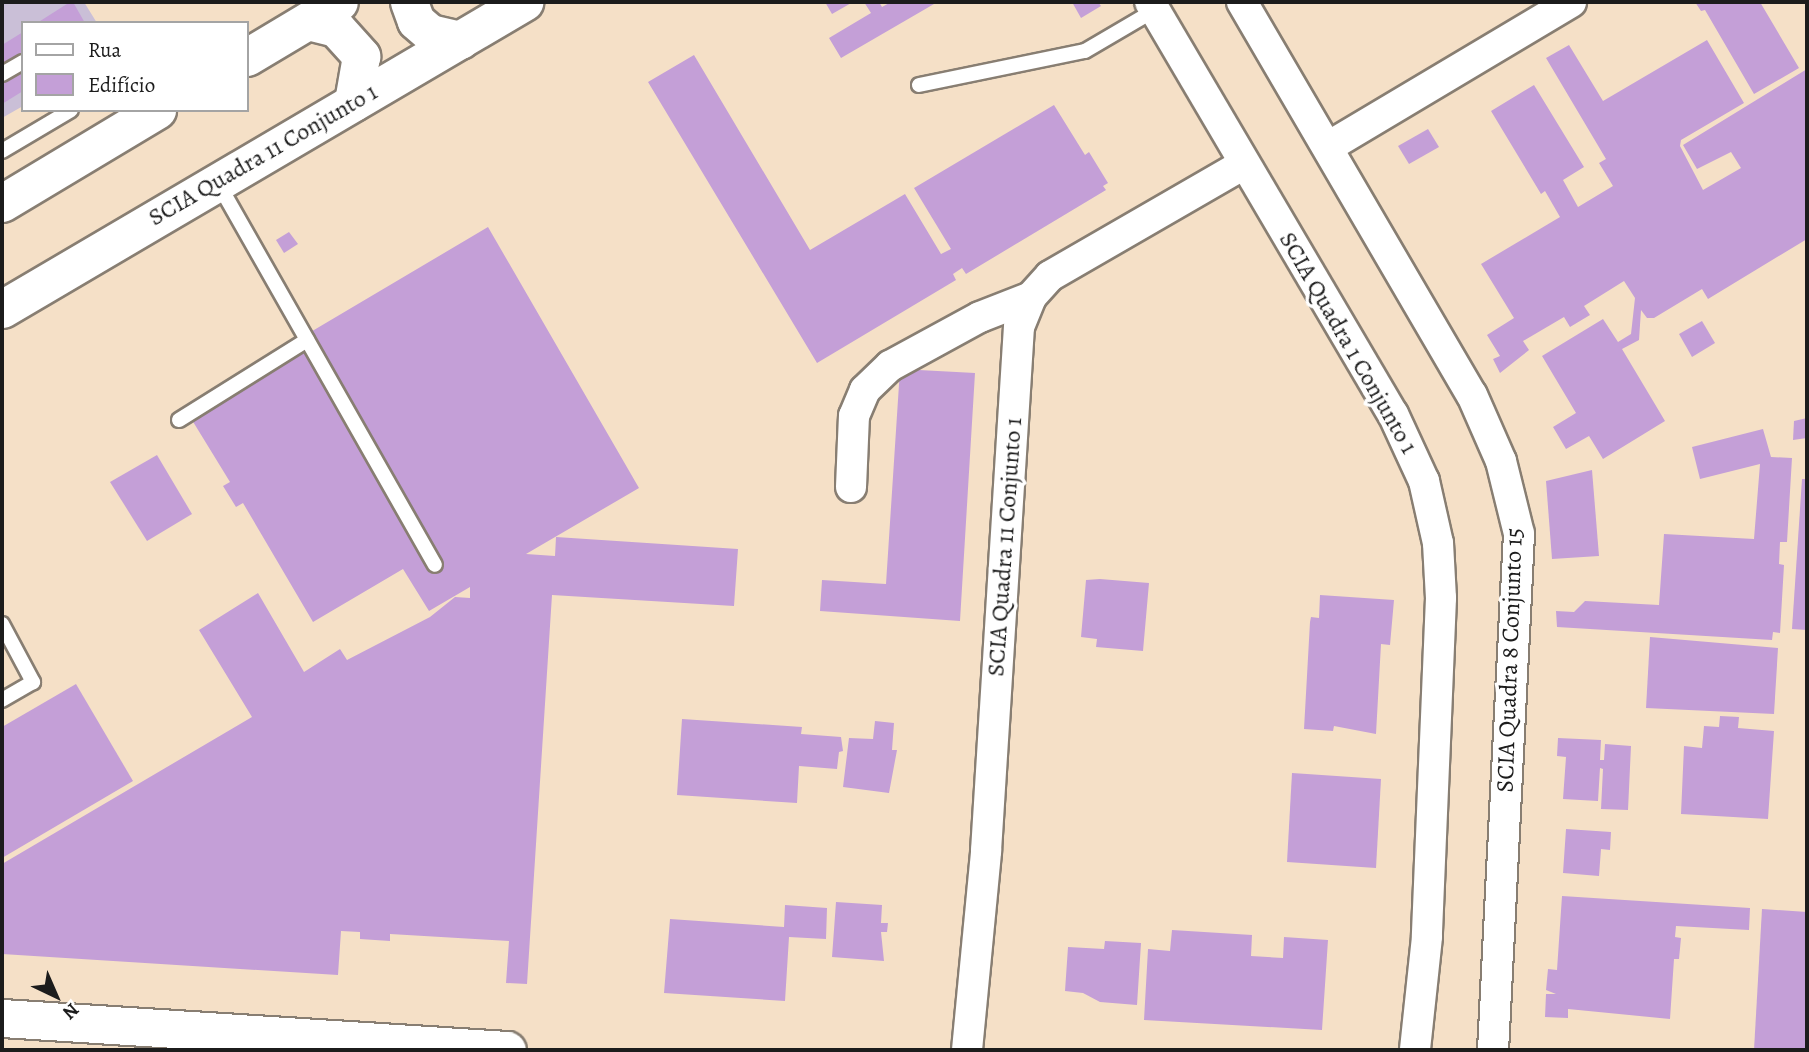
<!DOCTYPE html>
<html>
<head>
<meta charset="utf-8">
<style>
	body { margin:0 }
	#map { position:relative; width:1809px; height:1052px; overflow:hidden; background:#f5e0c7; font-family:Alegreya,serif }
	div>[style] { position:absolute }
	.industrial>* { inset:0; background:#cabfd7 }
	.building>* { inset:0; background:#c49fd7 }
	.roads { filter:drop-shadow(2px 0 #887e72) drop-shadow(-2px 0 #887e72) drop-shadow(0 2px #887e72) drop-shadow(0 -2px #887e72) }
	.service>* { height:14px; margin:-7px; padding:0 7px; transform-origin:7px; border-radius:7px; background:#fff }
	.minor>* { height:30px; margin:-15px; padding:0 15px; transform-origin:15px; border-radius:15px; background:#fff }
	.tertiary>* { height:37px; margin:-18.5px; padding:0 18.5px; transform-origin:18.5px; border-radius:18.5px; background:#fff }
	span { translate:-50% -50%; white-space:nowrap; text-align:center; line-height:1.15; -webkit-text-stroke:7px #fff; paint-order:stroke }
	.street-label { font-size:24px; color:#1c1c1c }
	.frame { position:absolute; inset:0; border:4px solid #1c1c1c; pointer-events:none }
	.legend { position:absolute; left:21px; top:21px; width:228px; height:91px; box-sizing:border-box; background:#fff; border:2px solid #a4a4a4; margin:0; padding:9px 12px; list-style:none; font-size:21px; color:#1c1c1c }
	.legend li { display:flex; align-items:center; gap:14px; height:35px }
	.legend b { width:35px; border:2px solid #a4a4a4 }
	.north { position:absolute; left:21px; top:961px; width:70px; height:70px; -webkit-text-stroke:5px #fff; paint-order:stroke; rotate:136deg; font-size:19px; font-weight:700; line-height:28px; text-align:center; color:#1c1c1c }
	.north::after { content:''; display:block; margin:auto; width:24px; height:32px; background:#1c1c1c; clip-path:polygon(50% 0,100% 100%,50% 72%,0 100%) }
</style>
</head>
<body>
<div id="map">
	<div class="industrial">
		<i style="clip-path:polygon(2px 2px,84px 2px,97px 23px,23px 23px,23px 106px,2px 118px)"></i>
	</div>
	<div class="building">
		<i style="clip-path:polygon(73px 2px,85px 23px,37px 23px,70px 2px)"></i>
		<i style="clip-path:polygon(825px 2px,853px 2px,832px 14px)"></i>
		<i style="clip-path:polygon(864px 2px,879px 2px,882px 7px,891px 2px,934px 4px,841px 58px,829px 38px,871px 13px)"></i>
		<i style="clip-path:polygon(1072px 2px,1098px 2px,1101px 6px,1081px 18px)"></i>
		<i style="clip-path:polygon(1695px 2px,1760px 2px,1799px 68px,1754px 94px,1705px 10px,1701px 11px)"></i>
		<i style="clip-path:polygon(23px 32px,23px 91px,2px 104px,2px 45px)"></i>
		<i style="clip-path:polygon(1707px 40px,1744px 103px,1681px 140px,1680px 146px,1703px 190px,1741px 168px,1731px 152px,1697px 169px,1683px 145px,1807px 69px,1807px 239px,1708px 299px,1702px 289px,1654px 318px,1647px 318px,1641px 310px,1639px 340px,1622px 349px,1665px 421px,1603px 459px,1589px 436px,1566px 449px,1553px 427px,1576px 413px,1542px 356px,1603px 319px,1618px 342px,1631px 334px,1635px 298px,1624px 281px,1584px 306px,1590px 315px,1570px 327px,1564px 317px,1523px 341px,1529px 350px,1500px 373px,1493px 359px,1500px 356px,1487px 335px,1514px 318px,1481px 264px,1560px 217px,1545px 191px,1541px 194px,1491px 111px,1534px 85px,1584px 167px,1563px 180px,1578px 207px,1613px 186px,1599px 163px,1606px 159px,1546px 58px,1569px 45px,1603px 101px)"></i>
		<i style="clip-path:polygon(694px 55px,810px 250px,905px 194px,941px 254px,951px 249px,914px 188px,1054px 105px,1085px 155px,1089px 152px,1108px 183px,1103px 186px,1106px 190px,966px 274px,962px 268px,953px 274px,956px 280px,817px 363px,648px 82px)"></i>
		<i style="clip-path:polygon(1428px 129px,1439px 147px,1409px 164px,1398px 146px)"></i>
		<i style="clip-path:polygon(488px 227px,639px 488px,526px 554px,555px 556px,556px 537px,738px 549px,734px 606px,552px 595px,527px 984px,506px 983px,509px 941px,390px 934px,390px 941px,360px 939px,360px 932px,341px 931px,338px 975px,2px 954px,2px 864px,252px 717px,199px 630px,258px 593px,304px 672px,340px 649px,347px 660px,430px 617px,455px 597px,470px 598px,470px 587px,429px 611px,403px 569px,313px 622px,243px 503px,236px 507px,223px 486px,230px 482px,184px 407px)"></i>
		<i style="clip-path:polygon(289px 232px,298px 244px,284px 253px,276px 240px)"></i>
		<i style="clip-path:polygon(1702px 321px,1715px 343px,1692px 357px,1679px 334px)"></i>
		<i style="clip-path:polygon(900px 369px,975px 373px,960px 621px,820px 611px,822px 580px,886px 584px)"></i>
		<i style="clip-path:polygon(1807px 418px,1807px 438px,1793px 440px,1794px 421px)"></i>
		<i style="clip-path:polygon(1763px 429px,1771px 457px,1792px 458px,1787px 542px,1780px 542px,1779px 564px,1784px 565px,1780px 633px,1773px 632px,1772px 640px,1557px 627px,1556px 611px,1574px 612px,1585px 601px,1659px 605px,1664px 534px,1754px 539px,1760px 464px,1700px 479px,1692px 447px)"></i>
		<i style="clip-path:polygon(157px 455px,192px 514px,147px 541px,110px 482px)"></i>
		<i style="clip-path:polygon(1592px 470px,1599px 556px,1552px 559px,1546px 481px)"></i>
		<i style="clip-path:polygon(1802px 479px,1807px 479px,1807px 630px,1792px 629px)"></i>
		<i style="clip-path:polygon(1100px 579px,1149px 583px,1143px 651px,1096px 647px,1097px 639px,1081px 637px,1086px 580px)"></i>
		<i style="clip-path:polygon(1320px 595px,1394px 600px,1390px 645px,1381px 644px,1376px 734px,1334px 726px,1333px 731px,1304px 729px,1310px 622px,1311px 617px,1319px 618px)"></i>
		<i style="clip-path:polygon(1650px 637px,1778px 648px,1774px 714px,1646px 708px)"></i>
		<i style="clip-path:polygon(76px 684px,133px 781px,2px 858px,2px 727px)"></i>
		<i style="clip-path:polygon(1720px 716px,1739px 717px,1738px 728px,1774px 731px,1768px 819px,1681px 814px,1684px 746px,1702px 748px,1704px 726px,1719px 727px)"></i>
		<i style="clip-path:polygon(682px 719px,802px 727px,801px 734px,841px 737px,843px 751px,839px 752px,837px 769px,799px 766px,797px 803px,677px 795px)"></i>
		<i style="clip-path:polygon(875px 721px,894px 723px,892px 750px,897px 750px,889px 793px,843px 787px,849px 738px,873px 739px)"></i>
		<i style="clip-path:polygon(1558px 738px,1601px 740px,1600px 760px,1604px 760px,1605px 744px,1631px 746px,1628px 810px,1601px 809px,1603px 769px,1600px 768px,1598px 801px,1563px 799px,1566px 757px,1557px 756px)"></i>
		<i style="clip-path:polygon(1292px 773px,1381px 779px,1376px 868px,1287px 862px)"></i>
		<i style="clip-path:polygon(1566px 829px,1611px 832px,1610px 850px,1601px 849px,1599px 876px,1563px 873px)"></i>
		<i style="clip-path:polygon(1562px 896px,1750px 908px,1749px 930px,1676px 926px,1675px 937px,1681px 938px,1679px 959px,1674px 959px,1670px 1019px,1568px 1009px,1568px 1018px,1545px 1017px,1546px 994px,1556px 994px,1546px 990px,1548px 969px,1557px 970px)"></i>
		<i style="clip-path:polygon(836px 902px,882px 905px,881px 923px,888px 923px,887px 932px,881px 932px,884px 961px,832px 957px)"></i>
		<i style="clip-path:polygon(785px 905px,827px 908px,826px 939px,789px 937px,785px 1001px,664px 993px,670px 919px,784px 927px)"></i>
		<i style="clip-path:polygon(1762px 909px,1807px 912px,1807px 1050px,1754px 1050px)"></i>
		<i style="clip-path:polygon(1172px 930px,1252px 935px,1251px 956px,1283px 958px,1284px 937px,1328px 940px,1322px 1030px,1144px 1020px,1148px 949px,1170px 951px)"></i>
		<i style="clip-path:polygon(1105px 941px,1141px 943px,1137px 1005px,1100px 1002px,1083px 993px,1065px 991px,1068px 947px,1104px 949px)"></i>
	</div>
	<div class="roads">
		<div class="service">
			<i style="left:2px;top:74px;width:24px;rotate:-30deg"></i>
			<i style="left:919px;top:85px;width:169px;rotate:-11.6deg"></i>
			<i style="left:1085px;top:51px;width:81px;rotate:-30.4deg"></i>
			<i style="left:2px;top:151px;width:80px;rotate:-30.7deg"></i>
			<i style="left:218px;top:183px;width:439px;rotate:60.4deg"></i>
			<i style="left:179px;top:420px;width:151px;rotate:-32deg"></i>
			<i style="left:2px;top:624px;width:66px;rotate:61.9deg"></i>
			<i style="left:33px;top:682px;width:36px;rotate:150deg"></i>
		</div>
		<div class="minor">
			<i style="left:1150px;top:2px;width:478px;rotate:59.5deg"></i>
			<i style="left:1393px;top:414px;width:74px;rotate:65.2deg"></i>
			<i style="left:1424px;top:481px;width:64px;rotate:77.3deg"></i>
			<i style="left:1438px;top:543px;width:55px;rotate:86.9deg"></i>
			<i style="left:1441px;top:598px;width:339px;rotate:92.4deg"></i>
			<i style="left:1427px;top:937px;width:114px;rotate:96.1deg"></i>
			<i style="left:1242px;top:2px;width:455px;rotate:59.7deg"></i>
			<i style="left:1472px;top:395px;width:72px;rotate:66.3deg"></i>
			<i style="left:1501px;top:461px;width:75px;rotate:76.1deg"></i>
			<i style="left:1519px;top:534px;width:517px;rotate:92.88deg"></i>
			<i style="left:1328px;top:147px;width:283px;rotate:-30.8deg"></i>
			<i style="left:851px;top:487px;width:71px;rotate:-87.6deg"></i>
			<i style="left:854px;top:416px;width:28px;rotate:-67deg"></i>
			<i style="left:865px;top:390px;width:35px;rotate:-44deg"></i>
			<i style="left:890px;top:366px;width:102px;rotate:-28.6deg"></i>
			<i style="left:980px;top:317px;width:55px;rotate:-21.4deg"></i>
			<i style="left:967px;top:1050px;width:200px;rotate:-84.5deg"></i>
			<i style="left:986px;top:851px;width:525px;rotate:-86.4deg"></i>
			<i style="left:1019px;top:327px;width:32px;rotate:-68deg"></i>
			<i style="left:1031px;top:297px;width:28px;rotate:-48deg"></i>
			<i style="left:1050px;top:276px;width:224px;rotate:-30deg"></i>
		</div>
		<div class="tertiary">
			<i style="left:409px;top:2px;width:20px;rotate:70deg"></i>
			<i style="left:416px;top:21px;width:18px;rotate:41deg"></i>
			<i style="left:430px;top:33px;width:31px;rotate:13deg"></i>
			<i style="left:308px;top:21px;width:29px;rotate:14deg"></i>
			<i style="left:336px;top:28px;width:38px;rotate:48deg"></i>
			<i style="left:361px;top:56px;width:47px;rotate:99.9deg"></i>
			<i style="left:247px;top:57px;width:107px;rotate:-30.9deg"></i>
			<i style="left:2px;top:203px;width:181px;rotate:-31deg"></i>
			<i style="left:2px;top:309px;width:606px;rotate:-30.46deg"></i>
			<i style="left:2px;top:1018px;width:506px;rotate:3.63deg"></i>
		</div>
	</div>
	<div class="street-label">
		<span style="left:263px;top:155px;rotate:-30deg">SCIA Quadra 11 Conjunto 1</span>
		<span style="left:1348px;top:343px;rotate:60deg">SCIA Quadra 1 Conjunto 1</span>
		<span style="left:1005px;top:547px;rotate:-86deg">SCIA Quadra 11 Conjunto 1</span>
		<span style="left:1510px;top:660px;rotate:-88deg">SCIA Quadra 8 Conjunto 15</span>
	</div>
	<div class="frame"></div>
	<ul class="legend">
	<li><b style="height:9px;background:#fff"></b>Rua</li>
	<li><b style="height:19px;background:#c49fd7"></b>Edifício</li>
	</ul>
	<div class="north">N</div>
</div>
</body>
</html>
